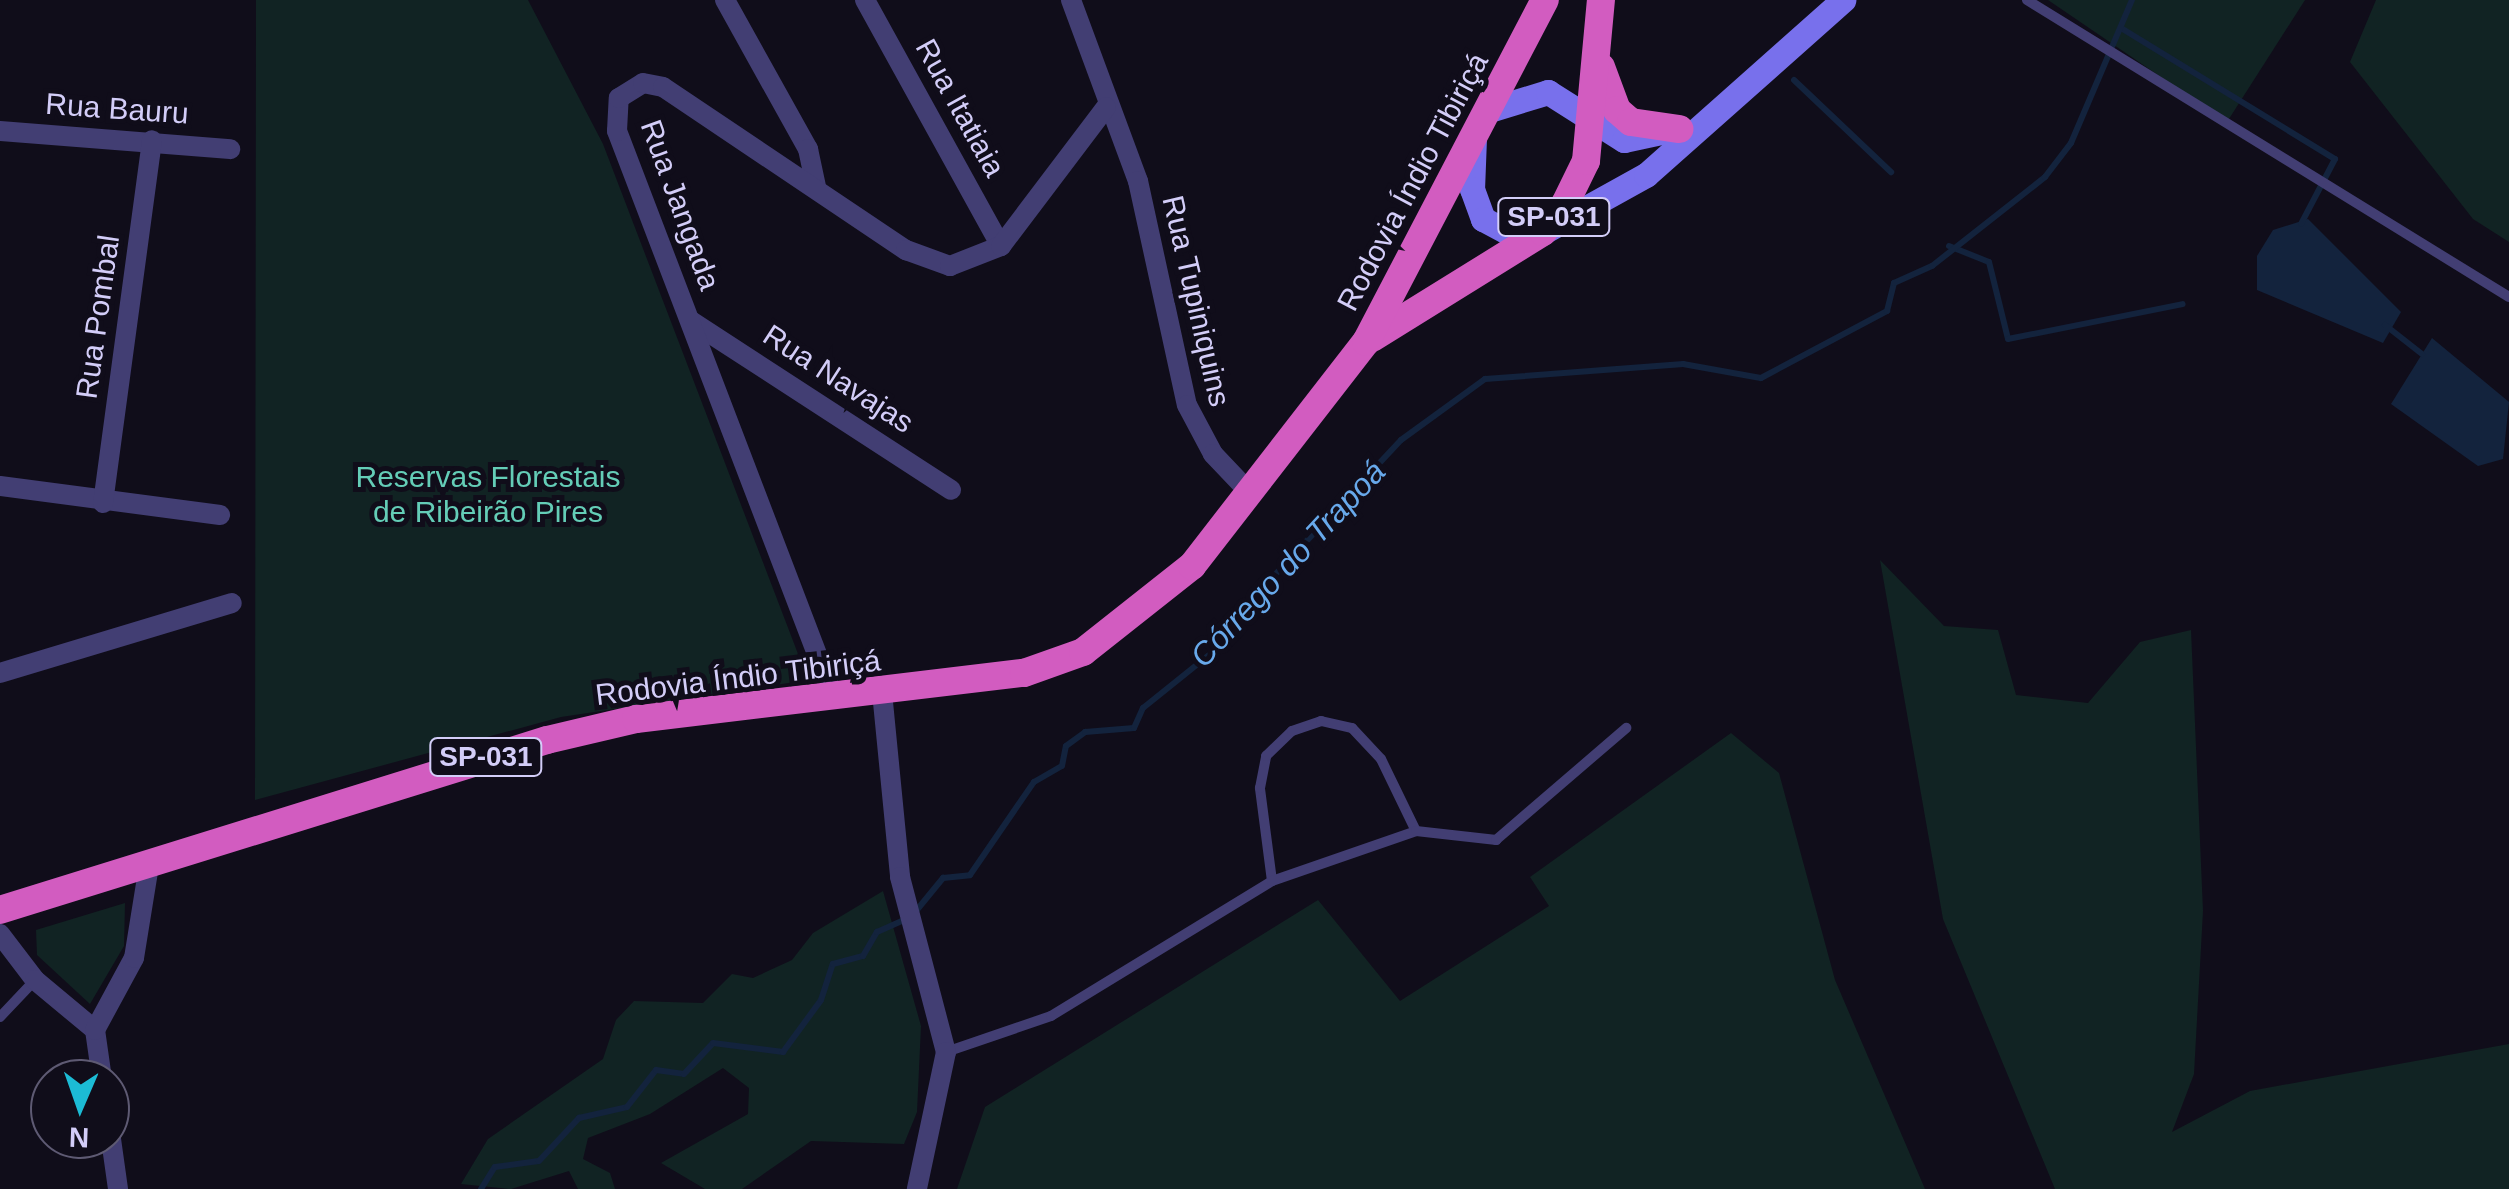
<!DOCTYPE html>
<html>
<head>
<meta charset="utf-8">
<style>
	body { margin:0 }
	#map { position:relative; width:2509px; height:1189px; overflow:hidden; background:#100d1a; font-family:Arial,sans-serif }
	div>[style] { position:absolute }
	.green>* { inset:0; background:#112323 }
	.water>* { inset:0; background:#13233d }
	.stream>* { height:6px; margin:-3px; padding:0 3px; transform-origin:3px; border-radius:3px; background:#13233d }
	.service>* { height:10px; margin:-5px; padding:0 5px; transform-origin:5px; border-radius:5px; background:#423e73 }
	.minor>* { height:20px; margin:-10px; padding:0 10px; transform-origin:10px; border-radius:10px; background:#423e73 }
	.secondary>* { height:25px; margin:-12.5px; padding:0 12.5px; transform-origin:12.5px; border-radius:12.5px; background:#7870ec }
	.trunk>* { height:28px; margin:-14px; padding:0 14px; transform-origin:14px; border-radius:14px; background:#d25cc0 }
	span { translate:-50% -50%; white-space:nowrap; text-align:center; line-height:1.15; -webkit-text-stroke:10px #100d1a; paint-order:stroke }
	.shield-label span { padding:2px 8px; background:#100d1a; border:2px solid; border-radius:8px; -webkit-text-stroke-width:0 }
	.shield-label { font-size:28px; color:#d3cdf8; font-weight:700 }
	.street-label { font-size:30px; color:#d3cdf8 }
	.park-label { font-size:30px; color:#64cdb7 }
	.water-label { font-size:32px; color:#68a9eb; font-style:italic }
	.north { position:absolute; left:30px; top:1059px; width:100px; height:100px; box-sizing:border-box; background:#100d1a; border:2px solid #5e5a73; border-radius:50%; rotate:182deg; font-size:28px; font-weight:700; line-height:40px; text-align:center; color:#d3cdf8 }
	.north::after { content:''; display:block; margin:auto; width:35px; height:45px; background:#1cbbd5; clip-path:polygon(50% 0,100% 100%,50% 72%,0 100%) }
</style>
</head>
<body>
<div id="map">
	<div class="green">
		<i style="clip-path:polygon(256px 0,528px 0,603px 144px,808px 680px,561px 717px,255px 800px)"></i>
		<i style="clip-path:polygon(2048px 0,2305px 0,2227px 122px)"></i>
		<i style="clip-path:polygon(2376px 0,2509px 0,2509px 242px,2473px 219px,2350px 62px)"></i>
		<i style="clip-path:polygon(1880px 560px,1944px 626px,1998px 630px,2016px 695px,2088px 703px,2140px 642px,2191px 630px,2203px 911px,2194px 1074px,2172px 1132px,2250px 1091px,2509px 1044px,2509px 1189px,2055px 1189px,1943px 919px)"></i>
		<i style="clip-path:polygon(1731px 733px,1779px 773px,1835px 980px,1925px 1189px,957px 1189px,985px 1107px,1318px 900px,1400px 1001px,1549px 906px,1530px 877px)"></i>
		<i style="clip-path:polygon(883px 891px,921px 1026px,917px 1112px,904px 1144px,811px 1141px,742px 1189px,705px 1189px,661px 1163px,748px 1114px,749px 1088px,723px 1068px,650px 1114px,588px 1138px,583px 1159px,610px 1173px,615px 1189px,578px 1189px,569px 1171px,511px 1189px,461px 1184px,488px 1139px,603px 1059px,616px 1020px,634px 1001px,703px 1003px,732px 974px,753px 978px,792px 960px,813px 933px)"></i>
		<i style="clip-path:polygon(125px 903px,124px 946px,90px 1004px,37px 955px,36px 930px)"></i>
	</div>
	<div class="water">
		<i style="clip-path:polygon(2308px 219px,2401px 312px,2383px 343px,2257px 290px,2257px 256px,2273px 230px)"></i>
		<i style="clip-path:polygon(2432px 338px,2509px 402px,2503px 459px,2478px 466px,2391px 404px)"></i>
	</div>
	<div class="stream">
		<i style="left:2121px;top:28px;width:251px;rotate:31.5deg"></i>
		<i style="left:2335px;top:159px;width:73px;rotate:117.6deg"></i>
		<i style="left:1794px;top:80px;width:134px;rotate:43.5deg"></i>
		<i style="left:1949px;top:246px;width:43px;rotate:21.8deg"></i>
		<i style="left:1989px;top:262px;width:79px;rotate:76.1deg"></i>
		<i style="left:2008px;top:339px;width:178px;rotate:-11.3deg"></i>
		<i style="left:2385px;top:325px;width:47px;rotate:38.1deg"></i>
		<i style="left:916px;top:911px;width:43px;rotate:-50.7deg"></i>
		<i style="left:943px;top:878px;width:27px;rotate:-6deg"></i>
		<i style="left:970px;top:875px;width:113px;rotate:-55.5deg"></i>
		<i style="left:1034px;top:782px;width:32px;rotate:-30deg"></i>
		<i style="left:1062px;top:766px;width:20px;rotate:-79deg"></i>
		<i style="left:1066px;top:746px;width:24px;rotate:-36deg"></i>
		<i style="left:1085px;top:732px;width:49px;rotate:-4.7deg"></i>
		<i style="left:1134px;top:728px;width:22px;rotate:-66deg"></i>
		<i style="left:1143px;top:708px;width:99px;rotate:-38.8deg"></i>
		<i style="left:1220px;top:646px;width:21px;rotate:-71deg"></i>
		<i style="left:1227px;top:626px;width:255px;rotate:-46.9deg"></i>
		<i style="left:1401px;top:440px;width:104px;rotate:-36deg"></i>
		<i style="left:1485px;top:379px;width:199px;rotate:-4.3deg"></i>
		<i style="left:1683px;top:364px;width:79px;rotate:10.2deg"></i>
		<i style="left:1761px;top:378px;width:143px;rotate:-28deg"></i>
		<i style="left:1887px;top:311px;width:29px;rotate:-76deg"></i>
		<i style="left:1894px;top:283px;width:42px;rotate:-24.1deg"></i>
		<i style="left:1932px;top:266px;width:144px;rotate:-38.2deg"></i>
		<i style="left:2045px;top:177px;width:43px;rotate:-52.6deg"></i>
		<i style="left:2071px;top:143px;width:155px;rotate:-66.9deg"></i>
		<i style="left:481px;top:1189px;width:26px;rotate:-58deg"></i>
		<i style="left:495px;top:1167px;width:44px;rotate:-7.8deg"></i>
		<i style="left:539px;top:1161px;width:59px;rotate:-47.1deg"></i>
		<i style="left:579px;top:1118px;width:49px;rotate:-12.9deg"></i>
		<i style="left:627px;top:1107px;width:47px;rotate:-51.9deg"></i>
		<i style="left:656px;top:1070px;width:28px;rotate:8deg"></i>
		<i style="left:684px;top:1074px;width:42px;rotate:-46.9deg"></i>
		<i style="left:713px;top:1043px;width:71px;rotate:7.3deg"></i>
		<i style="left:783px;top:1052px;width:64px;rotate:-53.8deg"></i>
		<i style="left:821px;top:1000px;width:38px;rotate:-72deg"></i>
		<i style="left:833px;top:964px;width:31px;rotate:-15deg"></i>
		<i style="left:863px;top:956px;width:28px;rotate:-60deg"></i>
		<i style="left:877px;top:932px;width:32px;rotate:-24deg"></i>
	</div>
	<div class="service">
		<i style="left:2027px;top:0;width:566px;rotate:31.64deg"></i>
		<i style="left:1272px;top:881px;width:94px;rotate:-97.4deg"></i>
		<i style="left:1260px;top:788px;width:33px;rotate:-79deg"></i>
		<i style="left:1266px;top:756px;width:36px;rotate:-44deg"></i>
		<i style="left:1292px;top:731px;width:31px;rotate:-19deg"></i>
		<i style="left:1321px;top:721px;width:32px;rotate:13deg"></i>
		<i style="left:1352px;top:728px;width:42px;rotate:46.9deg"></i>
		<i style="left:1381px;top:759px;width:80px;rotate:64.1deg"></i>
		<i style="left:0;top:1017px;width:51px;rotate:-46.6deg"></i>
		<i style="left:946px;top:1052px;width:111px;rotate:-18.9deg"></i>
		<i style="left:1051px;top:1016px;width:259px;rotate:-31.4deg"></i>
		<i style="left:1272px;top:881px;width:152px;rotate:-19.1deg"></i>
		<i style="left:1416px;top:831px;width:81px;rotate:6.4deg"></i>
		<i style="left:1496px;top:840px;width:172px;rotate:-40.7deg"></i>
	</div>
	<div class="minor">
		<i style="left:725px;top:0;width:171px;rotate:60.9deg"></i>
		<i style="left:808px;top:149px;width:38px;rotate:78deg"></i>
		<i style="left:865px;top:0;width:281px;rotate:61.1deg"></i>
		<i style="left:1071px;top:0;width:193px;rotate:69.7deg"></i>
		<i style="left:1138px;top:181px;width:229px;rotate:77.7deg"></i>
		<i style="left:1187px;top:405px;width:55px;rotate:62deg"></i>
		<i style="left:1213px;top:454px;width:55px;rotate:46.5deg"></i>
		<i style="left:0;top:131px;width:231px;rotate:4.5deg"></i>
		<i style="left:691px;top:321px;width:310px;rotate:33deg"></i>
		<i style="left:0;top:486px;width:222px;rotate:7.5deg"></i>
		<i style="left:103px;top:503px;width:366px;rotate:-82.3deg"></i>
		<i style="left:0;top:673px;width:242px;rotate:-16.8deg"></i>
		<i style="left:882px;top:692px;width:186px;rotate:84.4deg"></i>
		<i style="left:900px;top:877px;width:181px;rotate:75.3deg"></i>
		<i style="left:946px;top:1052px;width:140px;rotate:102deg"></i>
		<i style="left:833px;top:696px;width:605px;rotate:-110.92deg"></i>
		<i style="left:617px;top:131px;width:33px;rotate:-87deg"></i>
		<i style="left:619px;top:98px;width:28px;rotate:-32deg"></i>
		<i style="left:643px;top:83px;width:20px;rotate:11deg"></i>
		<i style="left:663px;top:87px;width:293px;rotate:33.9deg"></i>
		<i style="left:906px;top:250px;width:47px;rotate:20deg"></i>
		<i style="left:950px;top:266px;width:55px;rotate:-21.4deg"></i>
		<i style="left:1001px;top:246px;width:174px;rotate:-52.9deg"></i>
		<i style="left:0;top:934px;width:58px;rotate:52.7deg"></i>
		<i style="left:35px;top:980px;width:78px;rotate:39.8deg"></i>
		<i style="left:102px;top:1079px;width:49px;rotate:-98.1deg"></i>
		<i style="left:95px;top:1030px;width:82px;rotate:-61.6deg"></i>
		<i style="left:134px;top:958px;width:94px;rotate:-80.8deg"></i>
		<i style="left:110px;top:1132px;width:58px;rotate:82deg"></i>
	</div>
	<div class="secondary">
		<i style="left:1486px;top:111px;width:65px;rotate:-17deg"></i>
		<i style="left:1548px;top:92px;width:90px;rotate:32.3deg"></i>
		<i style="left:1624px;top:140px;width:57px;rotate:-12.1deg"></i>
		<i style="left:1474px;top:138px;width:51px;rotate:92.2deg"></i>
		<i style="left:1472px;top:189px;width:32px;rotate:70deg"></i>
		<i style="left:1483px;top:219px;width:27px;rotate:28deg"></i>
		<i style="left:1507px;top:232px;width:36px"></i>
		<i style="left:1543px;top:232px;width:118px;rotate:-29deg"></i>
		<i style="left:1646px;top:175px;width:264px;rotate:-41.6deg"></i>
	</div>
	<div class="trunk">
		<i style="left:1601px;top:67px;width:46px;rotate:69.6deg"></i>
		<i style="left:1617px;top:110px;width:18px;rotate:41deg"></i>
		<i style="left:1631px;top:122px;width:49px;rotate:8.3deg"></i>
		<i style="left:1372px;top:338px;width:201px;rotate:-31.8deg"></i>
		<i style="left:1543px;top:232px;width:36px;rotate:-52deg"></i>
		<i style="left:1565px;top:204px;width:48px;rotate:-64deg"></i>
		<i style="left:1586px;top:161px;width:162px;rotate:-84.7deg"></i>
		<i style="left:0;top:910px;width:573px;rotate:-17.26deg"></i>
		<i style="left:547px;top:740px;width:91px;rotate:-13.3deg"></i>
		<i style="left:636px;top:719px;width:391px;rotate:-6.8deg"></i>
		<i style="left:1024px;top:673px;width:63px;rotate:-19.6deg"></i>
		<i style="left:1083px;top:652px;width:139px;rotate:-38.3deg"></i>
		<i style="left:1192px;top:566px;width:284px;rotate:-52.2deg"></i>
		<i style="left:1366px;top:342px;width:386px;rotate:-62.4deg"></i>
	</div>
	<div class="shield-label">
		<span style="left:1554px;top:217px">SP-031</span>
		<span style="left:486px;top:757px">SP-031</span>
	</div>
	<div class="street-label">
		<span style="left:960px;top:108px;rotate:61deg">Rua Itatiaia</span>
		<span style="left:117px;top:109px;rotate:4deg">Rua Bauru</span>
		<span style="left:1413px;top:182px;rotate:-62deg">Rodovia Índio Tibiriçá</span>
		<span style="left:680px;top:205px;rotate:70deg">Rua Jangada</span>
		<span style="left:1196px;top:301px;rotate:77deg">Rua Tupiniquins</span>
		<span style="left:98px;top:317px;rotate:-82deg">Rua Pombal</span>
		<span style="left:838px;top:379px;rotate:33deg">Rua Navajas</span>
		<span style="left:738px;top:678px;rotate:-7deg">Rodovia Índio Tibiriçá</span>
	</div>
	<div class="park-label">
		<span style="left:488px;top:494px">Reservas Florestais<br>de Ribeirão Pires</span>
	</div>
	<div class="water-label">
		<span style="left:1288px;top:564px;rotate:-47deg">Córrego do Trapoá</span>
	</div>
	<div class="north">N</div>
</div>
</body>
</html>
